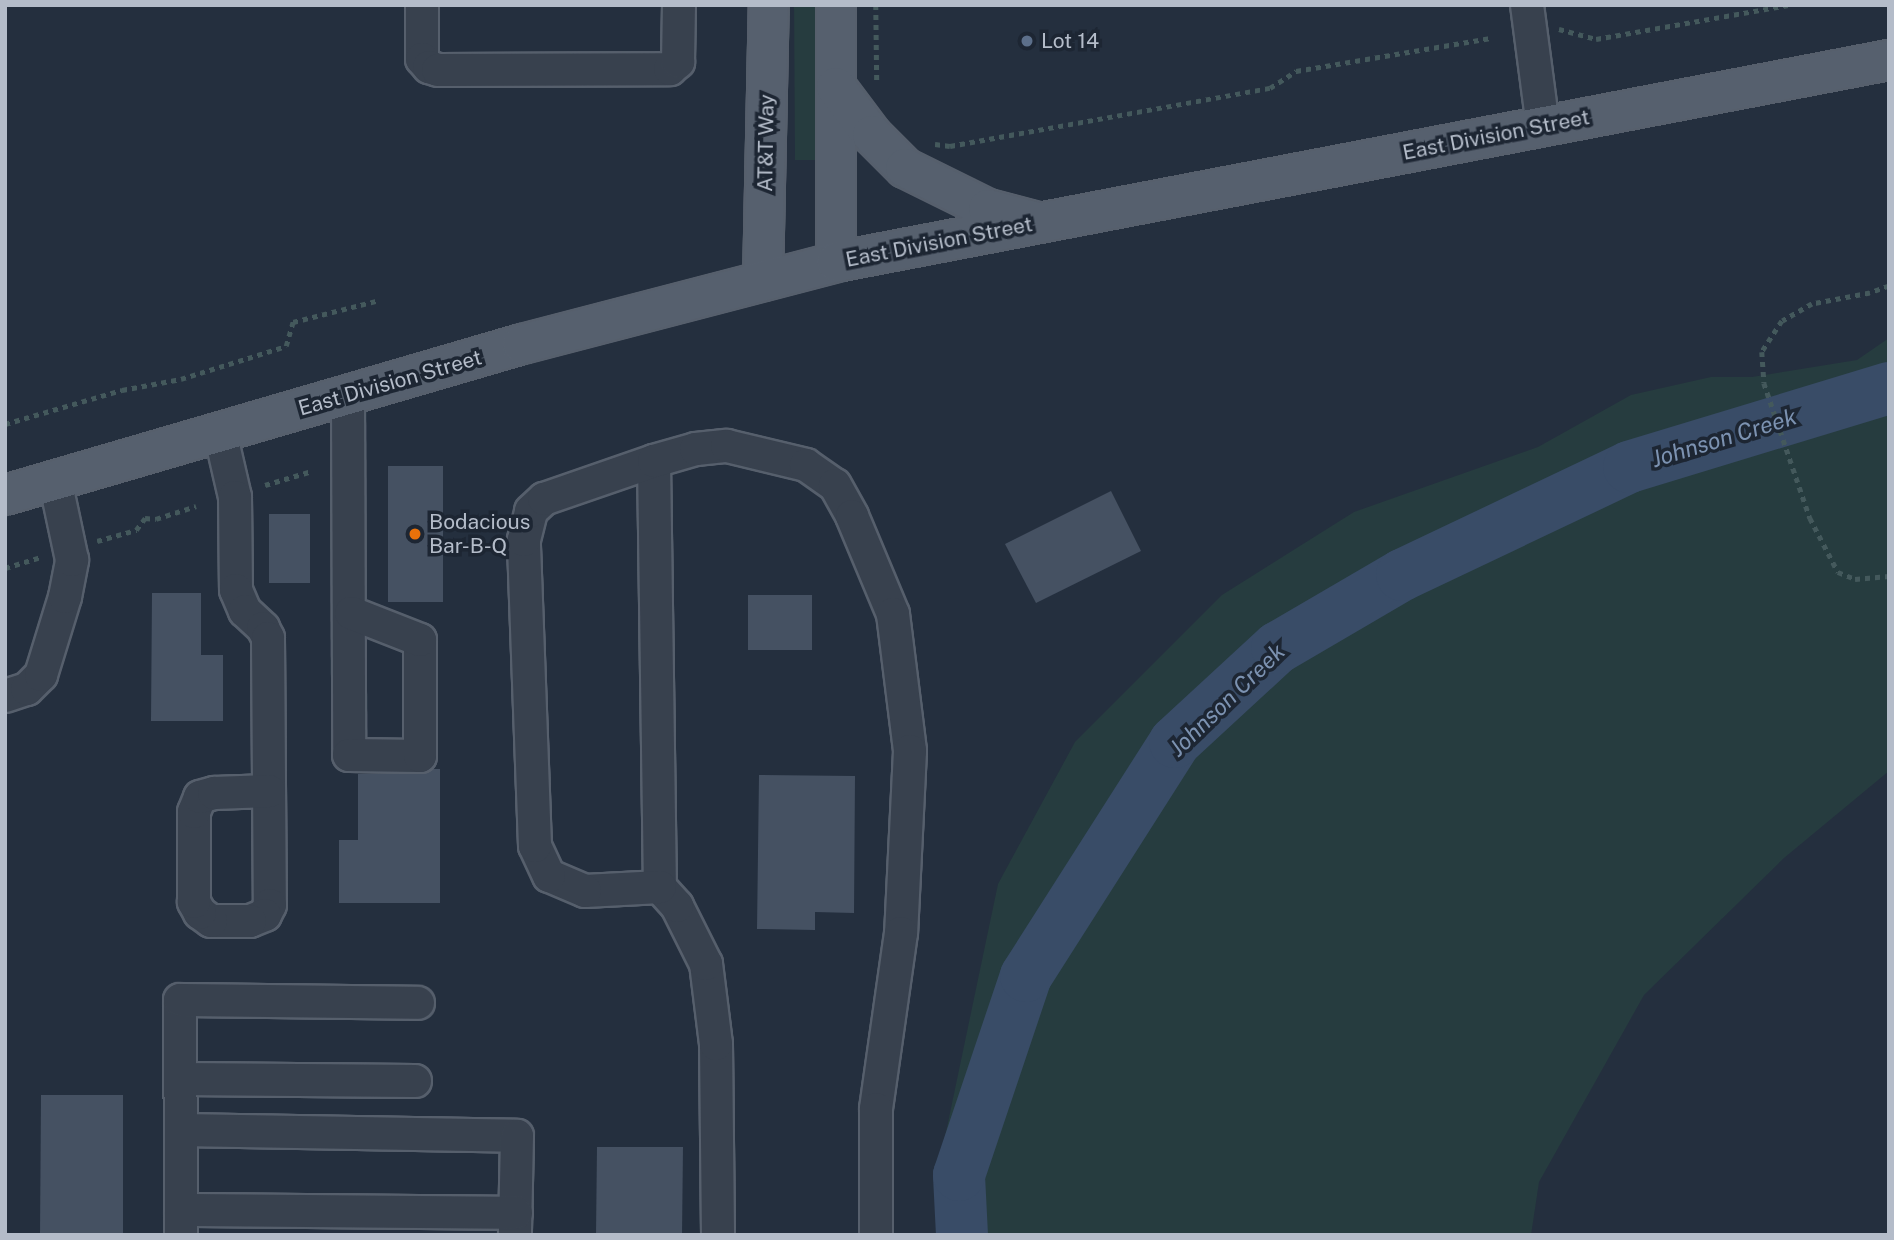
<!DOCTYPE html>
<html>
<head>
<meta charset="utf-8">
<style>
	body { margin:0 }
	#map { position:relative; width:1894px; height:1240px; overflow:hidden; background:#242f3e; font-family:"Public Sans",sans-serif }
	div>[style] { position:absolute }
	.green>* { inset:0; background:#263c3f }
	.river>* { height:52px; margin:-26px; padding:0 26px; transform-origin:26px; border-radius:26px; background:#394c67 }
	.building>* { inset:0; background:#455162 }
	.path>* { height:4.5px; margin-top:-2.25px; transform-origin:0; background:repeating-linear-gradient(90deg,#44595c 0 5px,transparent 0 10px) }
	.roads { filter:drop-shadow(2px 0 #565f6c) drop-shadow(-2px 0 #565f6c) drop-shadow(0 2px #565f6c) drop-shadow(0 -2px #565f6c) }
	.minor>* { height:32px; margin:-16px; padding:0 16px; transform-origin:16px; border-radius:16px; background:#38414e }
	.major>* { height:38px; margin:-19px; padding:0 19px; transform-origin:19px; border-radius:19px; background:#56606e }
	.dots>* { width:19px; height:19px; translate:-50% -50%; box-sizing:border-box; border:4px solid #1d2633; border-radius:50% }
	span { translate:-50% -50%; white-space:nowrap; text-align:center; line-height:1.15; -webkit-text-stroke:7px #1d2633; paint-order:stroke }
	.poi-label { font-size:21px; color:#b4bcc9 }
	.left { translate:0 -50%; text-align:left }
	.street-label { font-size:21px; color:#b4bcc9 }
	.water-label { font-size:23px; color:#7c92b1; font-style:italic }
	.frame { position:absolute; inset:0; border:7px solid #b4bcc9; pointer-events:none }
</style>
</head>
<body>
<div id="map">
	<div class="green">
		<i style="clip-path:polygon(794px 5px,815px 5px,816px 160px,795px 160px)"></i>
		<i style="clip-path:polygon(1889px 338px,1889px 771px,1784px 858px,1644px 995px,1539px 1182px,1531px 1235px,938px 1235px,942px 1151px,998px 884px,1075px 742px,1222px 595px,1354px 512px,1538px 447px,1631px 395px,1711px 377px,1752px 377px,1857px 360px)"></i>
	</div>
	<div class="river">
		<i style="left:962px;top:1235px;width:60px;rotate:-92.9deg"></i>
		<i style="left:959px;top:1175px;width:210px;rotate:-71.4deg"></i>
		<i style="left:1026px;top:976px;width:277px;rotate:-57.5deg"></i>
		<i style="left:1175px;top:742px;width:139px;rotate:-42.7deg"></i>
		<i style="left:1277px;top:648px;width:145px;rotate:-30.3deg"></i>
		<i style="left:1402px;top:575px;width:251px;rotate:-25.4deg"></i>
		<i style="left:1629px;top:467px;width:272px;rotate:-16.9deg"></i>
	</div>
	<div class="building">
		<i style="clip-path:polygon(388px 466px,443px 466px,443px 602px,388px 602px)"></i>
		<i style="clip-path:polygon(1111px 491px,1141px 551px,1036px 603px,1005px 544px)"></i>
		<i style="clip-path:polygon(269px 514px,310px 514px,310px 583px,269px 583px)"></i>
		<i style="clip-path:polygon(152px 593px,201px 593px,201px 655px,223px 655px,223px 721px,151px 721px)"></i>
		<i style="clip-path:polygon(748px 595px,812px 595px,812px 650px,748px 650px)"></i>
		<i style="clip-path:polygon(432px 769px,440px 769px,440px 903px,339px 903px,339px 840px,358px 840px,358px 774px,420px 774px)"></i>
		<i style="clip-path:polygon(759px 775px,855px 776px,854px 913px,815px 912px,815px 930px,757px 929px)"></i>
		<i style="clip-path:polygon(41px 1095px,123px 1095px,123px 1235px,40px 1235px)"></i>
		<i style="clip-path:polygon(597px 1147px,683px 1147px,682px 1235px,596px 1235px)"></i>
	</div>
	<div class="path">
		<i style="left:876px;top:5px;width:79px;rotate:89.3deg"></i>
		<i style="left:1559px;top:29px;width:38px;rotate:15deg"></i>
		<i style="left:1596px;top:39px;width:195px;rotate:-10deg"></i>
		<i style="left:935px;top:144px;width:15px;rotate:8deg"></i>
		<i style="left:950px;top:146px;width:325px;rotate:-10.3deg"></i>
		<i style="left:1270px;top:88px;width:31px;rotate:-33deg"></i>
		<i style="left:1296px;top:71px;width:199px;rotate:-9.6deg"></i>
		<i style="left:1889px;top:286px;width:20px;rotate:160deg"></i>
		<i style="left:1870px;top:293px;width:59px;rotate:169.3deg"></i>
		<i style="left:1812px;top:304px;width:34px;rotate:150deg"></i>
		<i style="left:1782px;top:321px;width:37px;rotate:123deg"></i>
		<i style="left:1762px;top:352px;width:31px;rotate:86deg"></i>
		<i style="left:1764px;top:383px;width:143px;rotate:71.2deg"></i>
		<i style="left:1810px;top:518px;width:61px;rotate:62.6deg"></i>
		<i style="left:1838px;top:572px;width:18px;rotate:22deg"></i>
		<i style="left:1855px;top:579px;width:34px;rotate:-5deg"></i>
		<i style="left:5px;top:424px;width:122px;rotate:-16.2deg"></i>
		<i style="left:122px;top:390px;width:60px;rotate:-10.6deg"></i>
		<i style="left:181px;top:379px;width:110px;rotate:-17.4deg"></i>
		<i style="left:286px;top:346px;width:25px;rotate:-74deg"></i>
		<i style="left:293px;top:322px;width:86px;rotate:-14.2deg"></i>
		<i style="left:265px;top:485px;width:49px;rotate:-16.6deg"></i>
		<i style="left:97px;top:541px;width:41px;rotate:-15.8deg"></i>
		<i style="left:136px;top:530px;width:15px;rotate:-53deg"></i>
		<i style="left:145px;top:518px;width:11px;rotate:5deg"></i>
		<i style="left:156px;top:519px;width:42px;rotate:-18deg"></i>
		<i style="left:5px;top:568px;width:38px;rotate:-17deg"></i>
	</div>
	<div class="roads">
		<div class="minor">
			<i style="left:422px;top:5px;width:54px;rotate:90deg"></i>
			<i style="left:422px;top:59px;width:11px;rotate:49deg"></i>
			<i style="left:429px;top:67px;width:9px;rotate:18deg"></i>
			<i style="left:438px;top:70px;width:232px;rotate:-0.2deg"></i>
			<i style="left:670px;top:69px;width:11px;rotate:-41deg"></i>
			<i style="left:678px;top:62px;width:57px;rotate:-89deg"></i>
			<i style="left:1527px;top:5px;width:122px;rotate:82.5deg"></i>
			<i style="left:348px;top:395px;width:360px;rotate:89.8deg"></i>
			<i style="left:349px;top:755px;width:71px;rotate:0.8deg"></i>
			<i style="left:420px;top:756px;width:116px;rotate:-90deg"></i>
			<i style="left:420px;top:640px;width:74px;rotate:-158.6deg"></i>
			<i style="left:220px;top:432px;width:67px;rotate:77deg"></i>
			<i style="left:235px;top:497px;width:93px;rotate:89.4deg"></i>
			<i style="left:236px;top:590px;width:23px;rotate:67deg"></i>
			<i style="left:245px;top:611px;width:25px;rotate:43deg"></i>
			<i style="left:263px;top:628px;width:11px;rotate:63deg"></i>
			<i style="left:268px;top:638px;width:267px;rotate:89.6deg"></i>
			<i style="left:270px;top:905px;width:11px;rotate:117deg"></i>
			<i style="left:265px;top:915px;width:16px;rotate:158deg"></i>
			<i style="left:250px;top:921px;width:39px;rotate:180deg"></i>
			<i style="left:211px;top:921px;width:14px;rotate:-144deg"></i>
			<i style="left:200px;top:913px;width:13px;rotate:-119deg"></i>
			<i style="left:194px;top:902px;width:90px;rotate:-90deg"></i>
			<i style="left:194px;top:812px;width:16px;rotate:-68deg"></i>
			<i style="left:200px;top:797px;width:15px;rotate:-16deg"></i>
			<i style="left:214px;top:793px;width:55px;rotate:-2.1deg"></i>
			<i style="left:654px;top:461px;width:426px;rotate:89.2deg"></i>
			<i style="left:5px;top:696px;width:23px;rotate:-18deg"></i>
			<i style="left:27px;top:689px;width:20px;rotate:-45deg"></i>
			<i style="left:41px;top:675px;width:82px;rotate:-72.9deg"></i>
			<i style="left:65px;top:597px;width:38px;rotate:-79deg"></i>
			<i style="left:72px;top:560px;width:82px;rotate:-102deg"></i>
			<i style="left:181px;top:1079px;width:234px;rotate:0.5deg"></i>
			<i style="left:181px;top:1130px;width:336px;rotate:1deg"></i>
			<i style="left:517px;top:1136px;width:99px;rotate:91.2deg"></i>
			<i style="left:181px;top:1210px;width:335px;rotate:0.5deg"></i>
			<i style="left:181px;top:1235px;width:235px;rotate:-90.2deg"></i>
			<i style="left:180px;top:1000px;width:238px;rotate:0.7deg"></i>
			<i style="left:718px;top:1235px;width:191px;rotate:-90.6deg"></i>
			<i style="left:716px;top:1044px;width:81px;rotate:-97.1deg"></i>
			<i style="left:706px;top:964px;width:65px;rotate:-116.6deg"></i>
			<i style="left:677px;top:906px;width:25px;rotate:-132deg"></i>
			<i style="left:660px;top:887px;width:75px;rotate:176.9deg"></i>
			<i style="left:585px;top:891px;width:39px;rotate:-157deg"></i>
			<i style="left:549px;top:876px;width:33px;rotate:-115deg"></i>
			<i style="left:535px;top:846px;width:306px;rotate:-92.1deg"></i>
			<i style="left:524px;top:540px;width:30px;rotate:-76deg"></i>
			<i style="left:531px;top:511px;width:18px;rotate:-43deg"></i>
			<i style="left:544px;top:499px;width:116px;rotate:-19.1deg"></i>
			<i style="left:654px;top:461px;width:44px;rotate:-15.9deg"></i>
			<i style="left:696px;top:449px;width:31px;rotate:-6deg"></i>
			<i style="left:727px;top:446px;width:81px;rotate:13.5deg"></i>
			<i style="left:806px;top:465px;width:35px;rotate:35deg"></i>
			<i style="left:835px;top:485px;width:35px;rotate:61deg"></i>
			<i style="left:852px;top:516px;width:106px;rotate:67.3deg"></i>
			<i style="left:893px;top:614px;width:138px;rotate:82.9deg"></i>
			<i style="left:910px;top:751px;width:182px;rotate:92.8deg"></i>
			<i style="left:901px;top:933px;width:178px;rotate:98.1deg"></i>
			<i style="left:876px;top:1109px;width:126px;rotate:90deg"></i>
		</div>
		<div class="major">
			<i style="left:836px;top:5px;width:257px;rotate:90deg"></i>
			<i style="left:836px;top:87px;width:60px;rotate:53.1deg"></i>
			<i style="left:872px;top:135px;width:47px;rotate:45deg"></i>
			<i style="left:905px;top:168px;width:93px;rotate:26.3deg"></i>
			<i style="left:988px;top:209px;width:48px;rotate:14.6deg"></i>
			<i style="left:763px;top:281px;width:276px;rotate:-88.8deg"></i>
			<i style="left:5px;top:495px;width:539px;rotate:-16.28deg"></i>
			<i style="left:522px;top:344px;width:325px;rotate:-14.6deg"></i>
			<i style="left:836px;top:262px;width:1072px;rotate:-10.86deg"></i>
		</div>
	</div>
	<div class="dots">
		<i style="left:1027px;top:41px;background:#5c6f8a"></i>
		<i style="left:415px;top:534px;background:#e8710a"></i>
	</div>
	<div class="poi-label">
		<span class="left" style="left:1041px;top:41px">Lot 14</span>
		<span class="left" style="left:429px;top:534px">Bodacious<br>Bar-B-Q</span>
	</div>
	<div class="street-label">
		<span style="left:1496px;top:135px;rotate:-11deg">East Division Street</span>
		<span style="left:766px;top:143px;rotate:-89deg">AT&amp;T Way</span>
		<span style="left:939px;top:242px;rotate:-11deg">East Division Street</span>
		<span style="left:390px;top:383px;rotate:-16deg">East Division Street</span>
	</div>
	<div class="water-label">
		<span style="left:1724px;top:438px;rotate:-17deg">Johnson Creek</span>
		<span style="left:1227px;top:700px;rotate:-44deg">Johnson Creek</span>
	</div>
	<div class="frame"></div>
</div>
</body>
</html>
